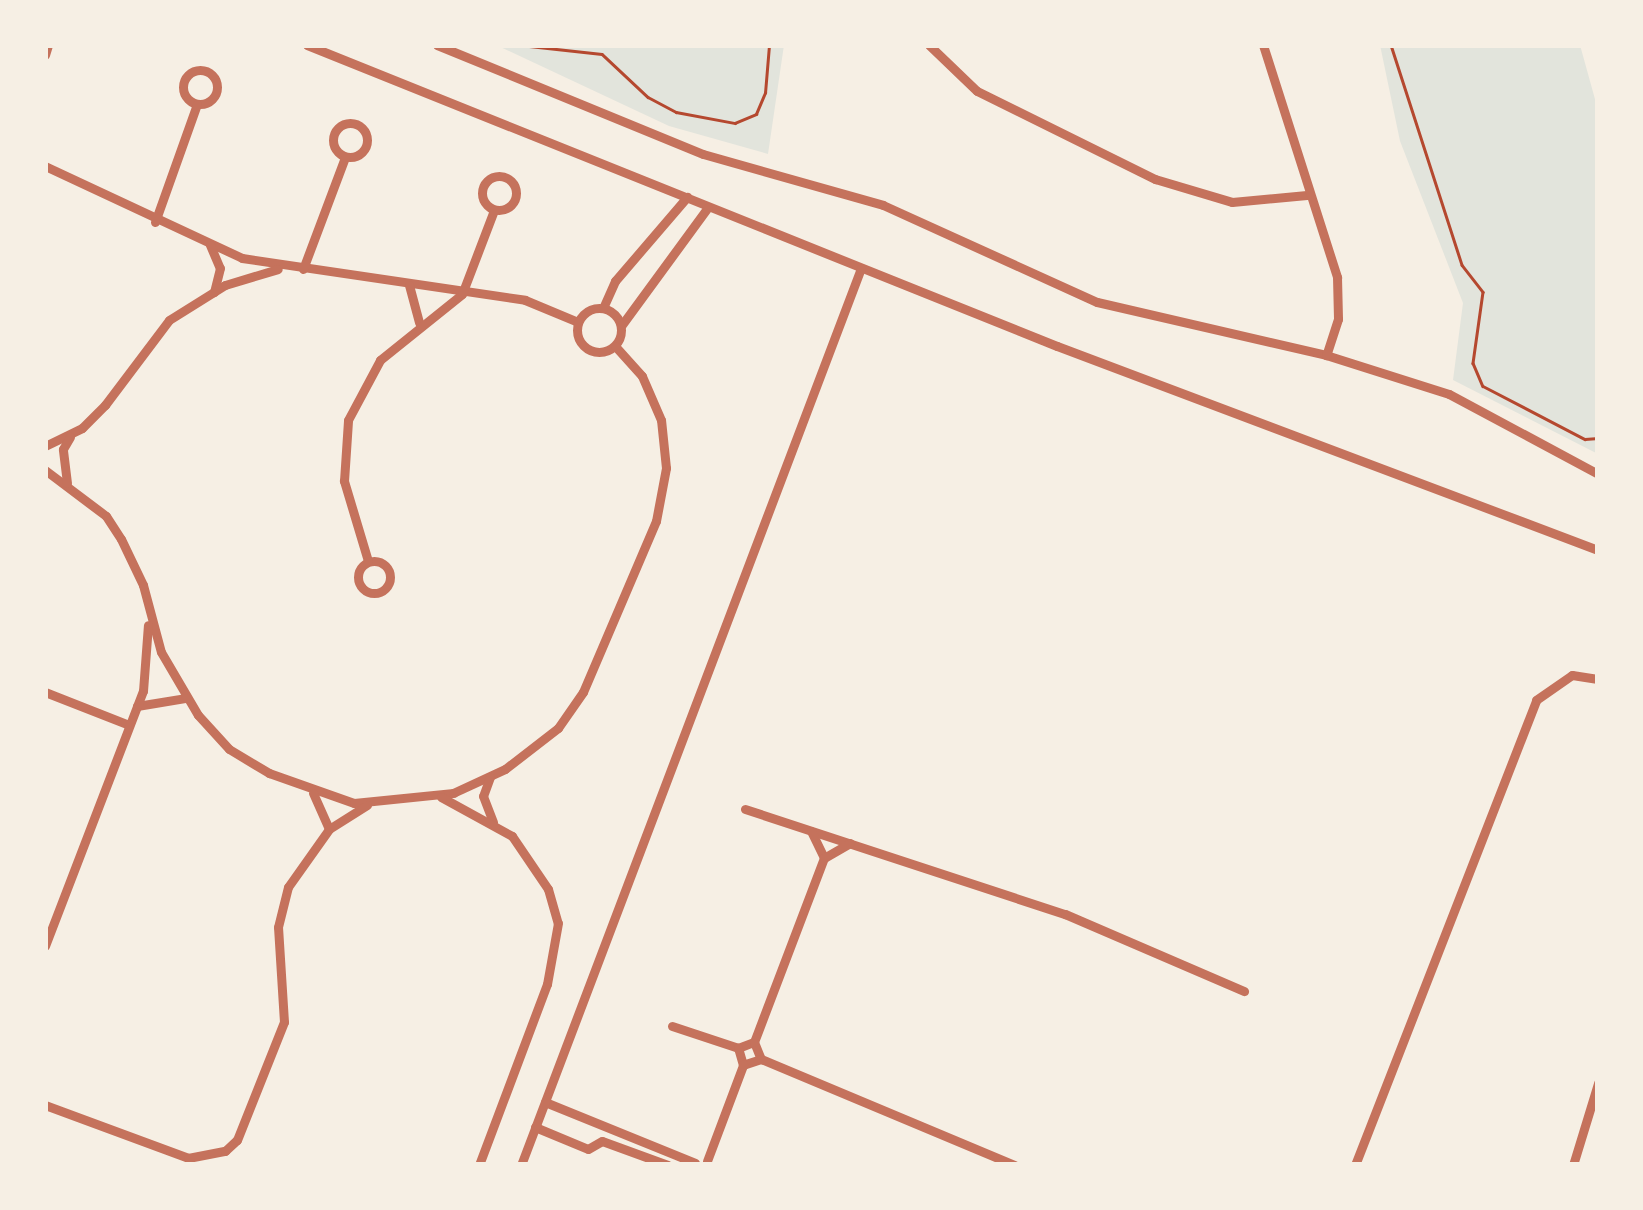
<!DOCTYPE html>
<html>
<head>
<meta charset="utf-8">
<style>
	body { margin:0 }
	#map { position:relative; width:1643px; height:1210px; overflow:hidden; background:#f6efe4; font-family:"Archivo Narrow",sans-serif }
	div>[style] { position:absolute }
	.green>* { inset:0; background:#e2e4dc }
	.path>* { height:2.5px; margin:-1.25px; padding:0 1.25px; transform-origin:1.25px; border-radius:1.25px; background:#b5482f }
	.minor>* { height:9px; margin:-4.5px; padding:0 4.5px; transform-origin:4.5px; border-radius:4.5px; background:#c5725c }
	.minor>.ring { margin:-4.5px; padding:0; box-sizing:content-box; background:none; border:9px solid #c5725c; border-radius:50% }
	span { translate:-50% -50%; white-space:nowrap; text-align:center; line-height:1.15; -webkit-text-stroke:10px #f6efe4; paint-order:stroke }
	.frame { position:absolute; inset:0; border:48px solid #f6efe4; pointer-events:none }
</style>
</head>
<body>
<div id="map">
	<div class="green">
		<i style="clip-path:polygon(496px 45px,784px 45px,768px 154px,669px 126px)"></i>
		<i style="clip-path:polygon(1380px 45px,1580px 45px,1598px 110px,1598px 454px,1453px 380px,1463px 303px,1400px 141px)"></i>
	</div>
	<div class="path">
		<i style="left:520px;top:45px;width:82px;rotate:6.3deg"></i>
		<i style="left:602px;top:54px;width:63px;rotate:43.1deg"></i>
		<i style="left:648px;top:97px;width:32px;rotate:28deg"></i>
		<i style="left:676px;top:112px;width:60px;rotate:10.6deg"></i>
		<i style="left:735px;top:123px;width:23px;rotate:-23deg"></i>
		<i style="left:756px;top:114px;width:23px;rotate:-67deg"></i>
		<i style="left:765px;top:93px;width:48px;rotate:-85.2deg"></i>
		<i style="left:1391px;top:45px;width:231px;rotate:72.1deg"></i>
		<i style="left:1462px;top:265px;width:34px;rotate:52deg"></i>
		<i style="left:1483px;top:292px;width:72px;rotate:98deg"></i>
		<i style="left:1473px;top:363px;width:25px;rotate:67deg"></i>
		<i style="left:1483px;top:386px;width:115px;rotate:27.5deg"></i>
		<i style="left:1585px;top:439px;width:13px;rotate:-4deg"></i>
	</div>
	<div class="minor">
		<i style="left:307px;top:45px;width:808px;rotate:21.87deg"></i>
		<i style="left:1057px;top:346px;width:578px;rotate:20.66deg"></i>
		<i style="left:437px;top:45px;width:287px;rotate:22.3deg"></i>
		<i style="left:703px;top:154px;width:187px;rotate:15.8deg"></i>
		<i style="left:883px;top:205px;width:235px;rotate:24.4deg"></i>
		<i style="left:1097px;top:302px;width:235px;rotate:13deg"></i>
		<i style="left:1326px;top:355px;width:129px;rotate:17.6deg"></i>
		<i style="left:1449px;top:394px;width:169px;rotate:28.2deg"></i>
		<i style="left:929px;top:45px;width:66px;rotate:43.8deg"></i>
		<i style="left:977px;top:91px;width:199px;rotate:26.3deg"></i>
		<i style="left:1155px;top:179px;width:80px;rotate:16.6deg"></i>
		<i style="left:1232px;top:202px;width:75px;rotate:-5.3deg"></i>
		<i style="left:1263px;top:45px;width:244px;rotate:72.3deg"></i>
		<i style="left:1337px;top:277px;width:42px;rotate:88.6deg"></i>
		<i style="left:1338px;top:319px;width:38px;rotate:108deg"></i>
		<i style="left:45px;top:55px;width:10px;rotate:-73deg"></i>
		<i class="ring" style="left:183px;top:70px;width:25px;height:25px"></i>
		<i class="ring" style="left:333px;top:123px;width:25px;height:25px"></i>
		<i style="left:45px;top:166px;width:217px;rotate:25deg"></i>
		<i style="left:242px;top:258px;width:286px;rotate:8.4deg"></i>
		<i style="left:525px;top:300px;width:57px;rotate:22.5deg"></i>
		<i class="ring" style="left:482px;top:176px;width:25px;height:25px"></i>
		<i style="left:155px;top:222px;width:125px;rotate:-70.4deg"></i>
		<i style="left:210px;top:245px;width:25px;rotate:67deg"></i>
		<i style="left:220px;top:268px;width:25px;rotate:104deg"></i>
		<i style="left:303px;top:269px;width:120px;rotate:-69.4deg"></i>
		<i style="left:409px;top:285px;width:39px;rotate:75deg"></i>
		<i class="ring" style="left:577px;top:308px;width:35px;height:35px"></i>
		<i style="left:603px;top:308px;width:30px;rotate:-66deg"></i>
		<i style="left:615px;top:281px;width:111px;rotate:-49.4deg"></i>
		<i style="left:621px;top:326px;width:147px;rotate:-53.8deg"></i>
		<i style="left:45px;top:446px;width:41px;rotate:-25.9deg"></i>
		<i style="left:82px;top:428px;width:33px;rotate:-45deg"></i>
		<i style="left:105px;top:405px;width:106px;rotate:-53deg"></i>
		<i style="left:169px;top:320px;width:66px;rotate:-32deg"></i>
		<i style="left:225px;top:285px;width:55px;rotate:-16.8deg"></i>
		<i style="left:45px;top:470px;width:76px;rotate:37deg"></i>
		<i style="left:106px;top:516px;width:27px;rotate:57deg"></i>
		<i style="left:121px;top:539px;width:51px;rotate:64.4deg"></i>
		<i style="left:143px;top:585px;width:69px;rotate:75deg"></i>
		<i style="left:161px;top:652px;width:73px;rotate:59.6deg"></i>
		<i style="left:198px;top:715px;width:46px;rotate:47.6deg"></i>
		<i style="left:229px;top:749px;width:47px;rotate:31deg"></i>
		<i style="left:269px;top:773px;width:90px;rotate:19.4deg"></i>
		<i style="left:354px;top:803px;width:100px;rotate:-5.8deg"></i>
		<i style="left:453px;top:793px;width:57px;rotate:-24.8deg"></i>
		<i style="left:505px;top:769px;width:67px;rotate:-37.7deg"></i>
		<i style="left:558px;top:728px;width:44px;rotate:-55.2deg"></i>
		<i style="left:583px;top:692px;width:186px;rotate:-66.9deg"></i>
		<i style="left:656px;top:521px;width:54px;rotate:-79.3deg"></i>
		<i style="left:666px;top:468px;width:48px;rotate:-95.9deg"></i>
		<i style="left:661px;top:420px;width:48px;rotate:-113.4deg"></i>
		<i style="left:642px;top:376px;width:40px;rotate:-132deg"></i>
		<i style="left:67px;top:483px;width:34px;rotate:-97deg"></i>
		<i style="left:63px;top:449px;width:14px;rotate:-60deg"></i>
		<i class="ring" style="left:358px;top:561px;width:23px;height:23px"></i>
		<i style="left:368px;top:561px;width:84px;rotate:-106.7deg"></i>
		<i style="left:344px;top:481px;width:61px;rotate:-86.2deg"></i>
		<i style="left:348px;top:420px;width:68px;rotate:-61.9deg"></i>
		<i style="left:380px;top:360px;width:105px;rotate:-38.8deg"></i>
		<i style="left:462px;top:294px;width:90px;rotate:-69.1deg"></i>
		<i style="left:45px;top:692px;width:90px;rotate:21.4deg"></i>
		<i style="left:137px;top:706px;width:50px;rotate:-9.3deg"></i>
		<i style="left:490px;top:777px;width:20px;rotate:110deg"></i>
		<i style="left:483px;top:796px;width:28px;rotate:69deg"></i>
		<i style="left:313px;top:793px;width:39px;rotate:66deg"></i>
		<i style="left:441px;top:797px;width:81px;rotate:28.8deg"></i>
		<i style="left:512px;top:836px;width:64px;rotate:55.8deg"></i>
		<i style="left:548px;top:889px;width:35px;rotate:74deg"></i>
		<i style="left:558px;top:923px;width:62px;rotate:100.2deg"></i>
		<i style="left:547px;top:984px;width:193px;rotate:110.6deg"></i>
		<i style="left:745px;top:809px;width:337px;rotate:18.2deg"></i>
		<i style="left:1065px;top:914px;width:195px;rotate:23.3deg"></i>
		<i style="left:811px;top:831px;width:30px;rotate:64deg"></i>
		<i style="left:45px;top:946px;width:273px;rotate:-69deg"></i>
		<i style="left:143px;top:691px;width:66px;rotate:-85.7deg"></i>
		<i style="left:672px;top:1026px;width:70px;rotate:18.4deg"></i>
		<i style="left:738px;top:1048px;width:17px;rotate:-21deg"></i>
		<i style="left:754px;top:1042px;width:18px;rotate:68deg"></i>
		<i style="left:761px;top:1059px;width:19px;rotate:162deg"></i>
		<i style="left:743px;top:1065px;width:18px;rotate:-106deg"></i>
		<i style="left:754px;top:1042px;width:197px;rotate:-69.2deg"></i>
		<i style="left:824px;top:858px;width:30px;rotate:-30deg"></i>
		<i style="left:761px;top:1059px;width:275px;rotate:22.7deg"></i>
		<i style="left:545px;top:1102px;width:162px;rotate:22.1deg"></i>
		<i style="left:45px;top:1105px;width:153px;rotate:20.3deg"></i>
		<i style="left:188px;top:1158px;width:38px;rotate:-11deg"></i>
		<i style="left:225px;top:1151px;width:16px;rotate:-43deg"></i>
		<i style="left:237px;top:1140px;width:127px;rotate:-68.3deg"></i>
		<i style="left:284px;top:1022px;width:95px;rotate:-93.6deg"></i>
		<i style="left:278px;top:927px;width:41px;rotate:-76deg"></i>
		<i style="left:288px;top:887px;width:71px;rotate:-54.7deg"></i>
		<i style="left:329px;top:829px;width:45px;rotate:-32.3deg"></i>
		<i style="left:535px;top:1127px;width:57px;rotate:22.5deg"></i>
		<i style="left:588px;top:1149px;width:16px;rotate:-30deg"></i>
		<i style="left:602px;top:1141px;width:70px;rotate:20deg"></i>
		<i style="left:707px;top:1161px;width:103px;rotate:-69.4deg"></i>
		<i style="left:521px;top:1165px;width:959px;rotate:-69.24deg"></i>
		<i style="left:1355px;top:1165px;width:499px;rotate:-68.7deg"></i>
		<i style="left:1536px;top:700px;width:44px;rotate:-34.8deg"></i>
		<i style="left:1572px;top:675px;width:26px;rotate:9deg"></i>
		<i style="left:1573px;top:1165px;width:86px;rotate:-73deg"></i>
	</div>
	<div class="frame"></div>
</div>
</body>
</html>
